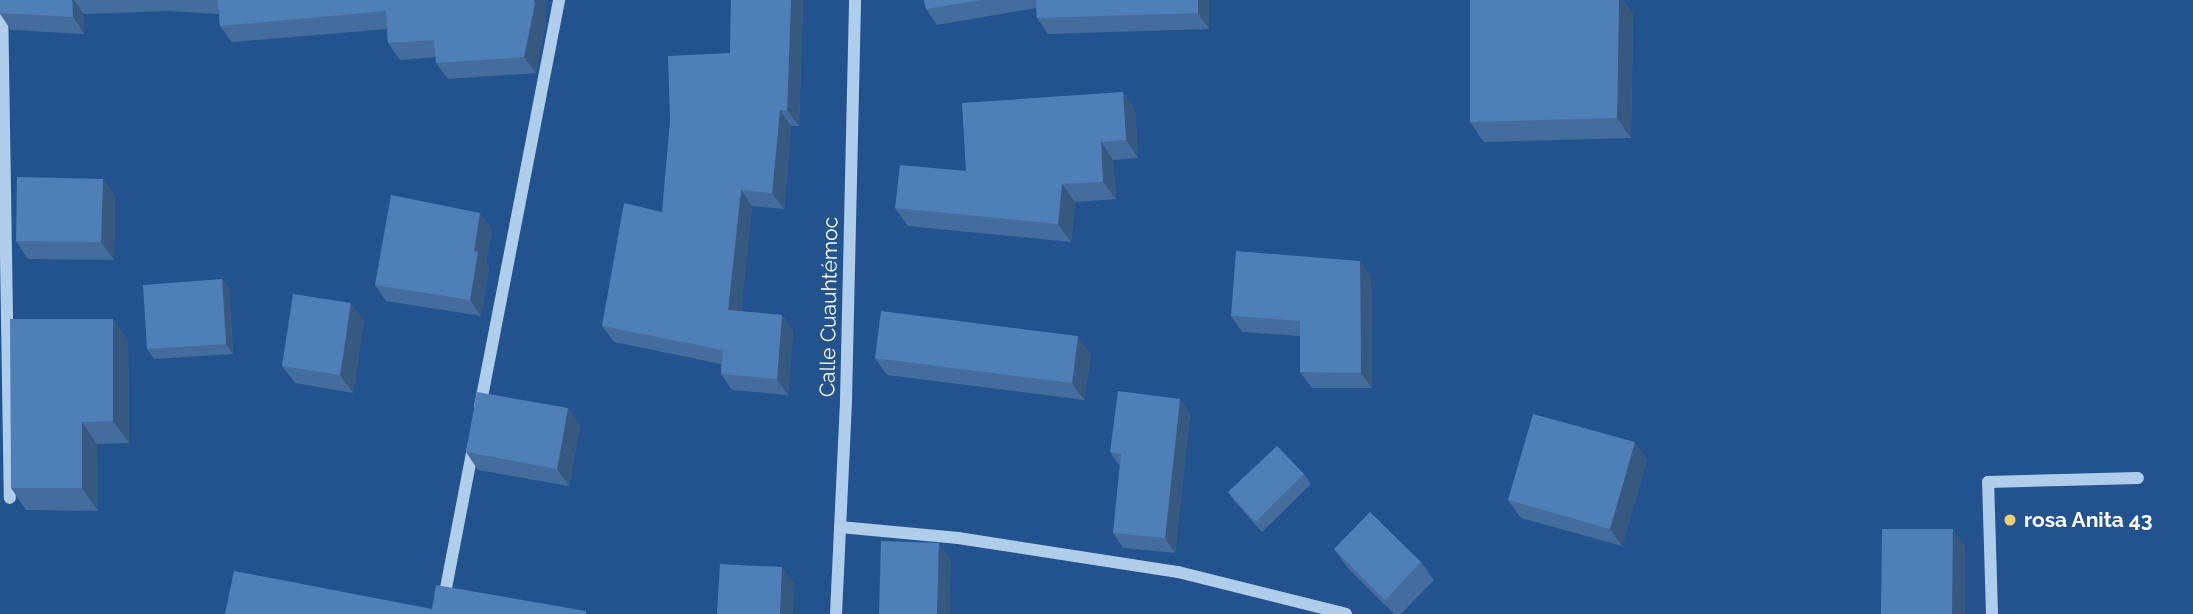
<!DOCTYPE html>
<html>
<head>
<meta charset="utf-8">
<style>
	body { margin:0 }
	#map { position:relative; width:2193px; height:614px; overflow:hidden; background:#22538e; font-family:Raleway,sans-serif }
	div>[style] { position:absolute }
	.minor>* { height:12px; margin:-6px; padding:0 6px; transform-origin:6px; border-radius:6px; background:#b1cdec }
	.wall>* { inset:0; background:#446d9d }
	.shaded-wall>* { inset:0; background:#375980 }
	.building>* { inset:0; background:#4f7fb7 }
	.dots>* { width:19px; height:19px; translate:-50% -50%; box-sizing:border-box; border:4px solid #22538e; border-radius:50% }
	span { translate:-50% -50%; white-space:nowrap; text-align:center; line-height:1.15; -webkit-text-stroke:7px #22538e; paint-order:stroke }
	.street-label { font-size:21px; color:#fff }
	.poi-label { font-size:21px; color:#fff; font-weight:700 }
	.left { translate:0 -50%; text-align:left }
</style>
</head>
<body>
<div id="map">
	<div class="minor">
		<i style="left:2px;top:0;width:498px;rotate:89.1deg"></i>
		<i style="left:480px;top:407px;width:415px;rotate:-79deg"></i>
		<i style="left:840px;top:527px;width:119px;rotate:5.3deg"></i>
		<i style="left:958px;top:538px;width:223px;rotate:8.8deg"></i>
		<i style="left:1178px;top:572px;width:173px;rotate:14deg"></i>
		<i style="left:441px;top:614px;width:174px;rotate:-79.1deg"></i>
		<i style="left:836px;top:614px;width:214px;rotate:-87.3deg"></i>
		<i style="left:846px;top:400px;width:400px;rotate:-88.7deg"></i>
		<i style="left:1992px;top:614px;width:132px;rotate:-91.7deg"></i>
		<i style="left:1988px;top:482px;width:150px;rotate:-1.5deg"></i>
	</div>
	<div class="wall">
		<i style="clip-path:polygon(0 0,545px 0,546px 21px,536px 73px,448px 79px,436px 63px,436px 57px,400px 60px,388px 43px,387px 29px,232px 42px,220px 26px,219px 14px,169px 11px,84px 14px,84px 34px,11px 30px,0 14px)"></i>
		<i style="clip-path:polygon(731px 0,803px 0,799px 126px,791px 126px,784px 209px,752px 206px,741px 311px,782px 315px,793px 331px,788px 395px,732px 390px,721px 374px,721px 364px,614px 342px,602px 326px,662px 212px,730px 53px)"></i>
		<i style="clip-path:polygon(924px 0,1209px 0,1209px 29px,1048px 34px,1037px 18px,1036px 8px,937px 25px,926px 9px)"></i>
		<i style="clip-path:polygon(1470px 0,1623px 0,1633px 15px,1631px 138px,1484px 142px,1470px 122px)"></i>
		<i style="clip-path:polygon(1123px 92px,1135px 109px,1138px 158px,1113px 160px,1116px 199px,1075px 202px,1071px 242px,908px 226px,895px 208px)"></i>
		<i style="clip-path:polygon(103px 179px,115px 196px,114px 260px,28px 259px,16px 241px)"></i>
		<i style="clip-path:polygon(492px 229px,486px 263px,489px 268px,481px 316px,386px 301px,375px 285px)"></i>
		<i style="clip-path:polygon(1371px 277px,1372px 388px,1312px 388px,1300px 372px,1300px 336px,1242px 332px,1231px 316px)"></i>
		<i style="clip-path:polygon(222px 279px,229px 289px,233px 354px,154px 359px,147px 349px)"></i>
		<i style="clip-path:polygon(364px 320px,353px 393px,295px 383px,282px 366px)"></i>
		<i style="clip-path:polygon(128px 341px,129px 443px,97px 444px,98px 511px,26px 510px,11px 488px)"></i>
		<i style="clip-path:polygon(1091px 354px,1084px 400px,887px 375px,875px 358px)"></i>
		<i style="clip-path:polygon(1180px 399px,1190px 414px,1175px 553px,1123px 548px,1113px 533px,1120px 466px,1110px 452px)"></i>
		<i style="clip-path:polygon(568px 408px,580px 426px,569px 486px,478px 470px,466px 452px)"></i>
		<i style="clip-path:polygon(1647px 460px,1622px 546px,1521px 518px,1508px 500px)"></i>
		<i style="clip-path:polygon(1304px 474px,1311px 484px,1262px 532px,1235px 502px,1228px 492px)"></i>
		<i style="clip-path:polygon(1334px 549px,1421px 562px,1434px 580px,1401px 614px,1394px 614px,1347px 567px)"></i>
	</div>
	<div class="shaded-wall">
		<i style="clip-path:polygon(72px 0,74px 0,84px 14px,84px 34px,73px 17px)"></i>
		<i style="clip-path:polygon(534px 0,545px 0,546px 21px,536px 73px,524px 57px)"></i>
		<i style="clip-path:polygon(791px 0,803px 0,799px 126px,787px 110px)"></i>
		<i style="clip-path:polygon(1198px 0,1209px 0,1209px 29px,1198px 13px)"></i>
		<i style="clip-path:polygon(1619px 0,1623px 0,1633px 15px,1631px 138px,1617px 118px)"></i>
		<i style="clip-path:polygon(1123px 92px,1135px 109px,1138px 158px,1126px 140px)"></i>
		<i style="clip-path:polygon(780px 110px,791px 126px,784px 209px,772px 193px)"></i>
		<i style="clip-path:polygon(1101px 142px,1113px 160px,1116px 199px,1103px 182px)"></i>
		<i style="clip-path:polygon(103px 179px,115px 196px,114px 260px,101px 242px)"></i>
		<i style="clip-path:polygon(1062px 184px,1075px 202px,1071px 242px,1058px 224px)"></i>
		<i style="clip-path:polygon(741px 190px,752px 206px,740px 326px,728px 310px)"></i>
		<i style="clip-path:polygon(480px 213px,492px 229px,486px 263px,489px 268px,481px 316px,470px 300px,474px 251px)"></i>
		<i style="clip-path:polygon(1360px 261px,1371px 277px,1372px 388px,1361px 373px)"></i>
		<i style="clip-path:polygon(222px 279px,229px 289px,233px 354px,226px 344px)"></i>
		<i style="clip-path:polygon(351px 303px,364px 320px,353px 393px,340px 375px)"></i>
		<i style="clip-path:polygon(782px 315px,793px 331px,788px 395px,777px 379px)"></i>
		<i style="clip-path:polygon(113px 319px,128px 341px,129px 443px,113px 421px)"></i>
		<i style="clip-path:polygon(1078px 336px,1091px 354px,1084px 400px,1072px 383px)"></i>
		<i style="clip-path:polygon(1180px 399px,1190px 414px,1175px 553px,1165px 538px)"></i>
		<i style="clip-path:polygon(568px 408px,580px 426px,569px 486px,557px 469px)"></i>
		<i style="clip-path:polygon(82px 422px,97px 444px,98px 511px,82px 488px)"></i>
		<i style="clip-path:polygon(1635px 442px,1647px 460px,1622px 546px,1610px 529px)"></i>
		<i style="clip-path:polygon(1953px 529px,1965px 546px,1965px 614px,1952px 614px)"></i>
		<i style="clip-path:polygon(939px 543px,951px 560px,950px 614px,937px 614px)"></i>
		<i style="clip-path:polygon(782px 567px,795px 585px,793px 614px,780px 614px)"></i>
	</div>
	<div class="building">
		<i style="clip-path:polygon(0 0,72px 0,73px 17px,0 13px)"></i>
		<i style="clip-path:polygon(218px 0,534px 0,535px 4px,524px 57px,436px 63px,434px 40px,388px 43px,386px 11px,220px 26px)"></i>
		<i style="clip-path:polygon(731px 0,791px 0,787px 110px,780px 110px,772px 193px,741px 190px,728px 310px,782px 315px,777px 379px,721px 374px,723px 350px,602px 326px,624px 203px,662px 212px,670px 120px,668px 56px,730px 53px)"></i>
		<i style="clip-path:polygon(924px 0,981px 0,926px 9px)"></i>
		<i style="clip-path:polygon(1036px 0,1198px 0,1198px 13px,1037px 18px)"></i>
		<i style="clip-path:polygon(1470px 0,1619px 0,1617px 118px,1470px 122px)"></i>
		<i style="clip-path:polygon(1123px 92px,1126px 140px,1101px 142px,1103px 182px,1062px 184px,1058px 224px,895px 208px,900px 165px,966px 171px,962px 103px)"></i>
		<i style="clip-path:polygon(17px 177px,103px 179px,101px 242px,16px 241px)"></i>
		<i style="clip-path:polygon(391px 195px,480px 213px,474px 251px,478px 252px,470px 300px,375px 285px)"></i>
		<i style="clip-path:polygon(1236px 251px,1360px 261px,1361px 373px,1300px 372px,1300px 321px,1231px 316px)"></i>
		<i style="clip-path:polygon(222px 279px,226px 344px,147px 349px,143px 285px)"></i>
		<i style="clip-path:polygon(293px 294px,351px 303px,340px 375px,282px 366px)"></i>
		<i style="clip-path:polygon(881px 311px,1078px 336px,1072px 383px,875px 358px)"></i>
		<i style="clip-path:polygon(10px 319px,113px 319px,113px 421px,82px 422px,82px 488px,11px 488px)"></i>
		<i style="clip-path:polygon(1118px 391px,1180px 399px,1165px 538px,1113px 533px,1121px 454px,1110px 452px)"></i>
		<i style="clip-path:polygon(477px 392px,568px 408px,557px 469px,466px 452px)"></i>
		<i style="clip-path:polygon(1533px 414px,1635px 442px,1610px 529px,1508px 500px)"></i>
		<i style="clip-path:polygon(1277px 446px,1304px 474px,1255px 522px,1228px 492px)"></i>
		<i style="clip-path:polygon(1370px 512px,1421px 562px,1385px 600px,1334px 549px)"></i>
		<i style="clip-path:polygon(1882px 529px,1953px 529px,1952px 614px,1881px 614px)"></i>
		<i style="clip-path:polygon(881px 541px,939px 543px,937px 614px,879px 614px)"></i>
		<i style="clip-path:polygon(720px 564px,782px 567px,780px 614px,717px 614px)"></i>
		<i style="clip-path:polygon(234px 571px,432px 609px,436px 585px,586px 611px,586px 614px,225px 614px)"></i>
	</div>
	<div class="dots">
		<i style="left:2010px;top:520px;background:#f7cf73"></i>
	</div>
	<div class="street-label">
		<span style="left:829px;top:307px;rotate:-89deg">Calle Cuauhtémoc</span>
	</div>
	<div class="poi-label">
		<span class="left" style="left:2024px;top:520px">rosa Anita 43</span>
	</div>
</div>
</body>
</html>
